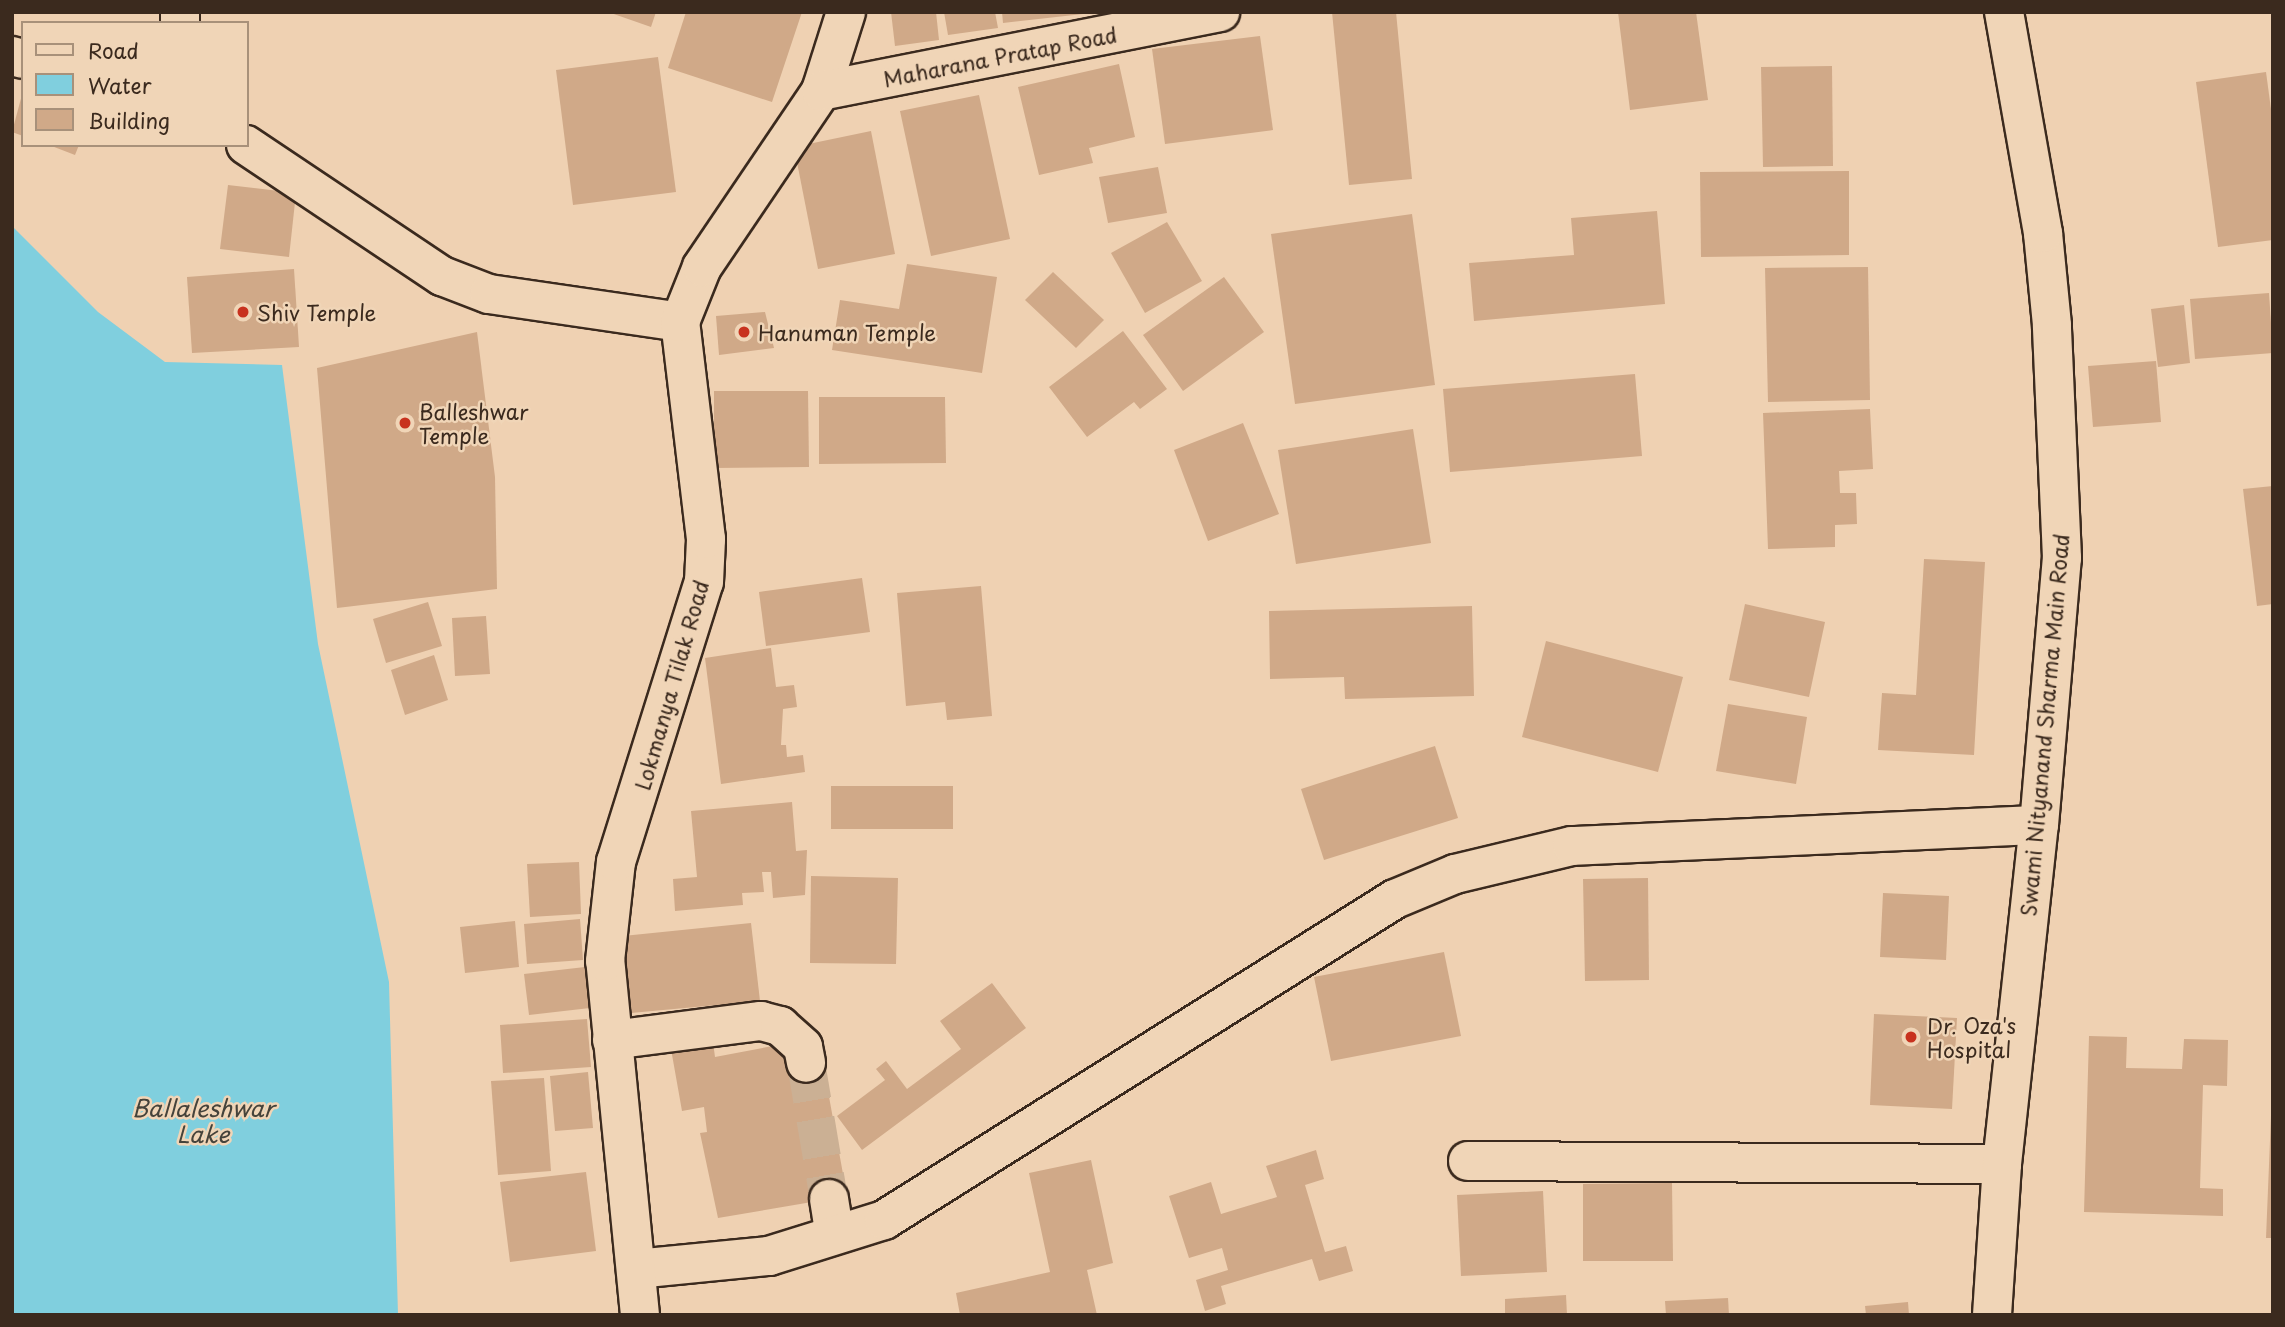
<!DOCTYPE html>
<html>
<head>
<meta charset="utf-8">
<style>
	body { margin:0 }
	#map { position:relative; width:2285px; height:1327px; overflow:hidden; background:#efd1b2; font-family:"Playpen Sans",sans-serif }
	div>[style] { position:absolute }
	.water>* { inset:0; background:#80cfde }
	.building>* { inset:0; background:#d0a988 }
	.minor-tunnel>* { height:38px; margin-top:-19px; transform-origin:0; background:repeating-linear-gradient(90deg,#cbb094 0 38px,transparent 0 57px) }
	.roads { filter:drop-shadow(2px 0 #3b2a1e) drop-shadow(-2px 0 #3b2a1e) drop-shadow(0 2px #3b2a1e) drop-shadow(0 -2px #3b2a1e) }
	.minor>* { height:38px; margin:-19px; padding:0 19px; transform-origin:19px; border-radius:19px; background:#f0d5b7 }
	.tertiary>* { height:38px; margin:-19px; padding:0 19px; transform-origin:19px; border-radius:19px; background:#f0d5b7 }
	.dots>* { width:19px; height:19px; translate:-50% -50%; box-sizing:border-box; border:4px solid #f0d5b7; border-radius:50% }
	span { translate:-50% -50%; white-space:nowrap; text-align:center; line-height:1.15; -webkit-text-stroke:5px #f0d5b7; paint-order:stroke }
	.street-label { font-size:21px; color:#3b2a1e }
	.poi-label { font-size:21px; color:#3b2a1e }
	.left { translate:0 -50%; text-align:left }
	.water-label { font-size:23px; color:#45433b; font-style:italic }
	.frame { position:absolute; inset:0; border:14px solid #3b2a1e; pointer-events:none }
	.legend { position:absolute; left:21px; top:21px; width:228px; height:126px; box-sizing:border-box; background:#f0d5b7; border:2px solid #a8917a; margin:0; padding:9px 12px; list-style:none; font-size:21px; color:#3b2a1e }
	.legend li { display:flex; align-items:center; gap:14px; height:35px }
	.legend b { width:35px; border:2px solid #a8917a }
</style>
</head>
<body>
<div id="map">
	<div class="water">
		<i style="clip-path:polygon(12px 226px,98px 312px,165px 362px,282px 365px,318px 644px,389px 982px,398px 1315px,12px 1315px)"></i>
	</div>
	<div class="building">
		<i style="clip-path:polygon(608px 12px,656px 12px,651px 27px)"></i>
		<i style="clip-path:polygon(686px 12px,802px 12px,772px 102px,668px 68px)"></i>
		<i style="clip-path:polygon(891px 12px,936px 12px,939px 40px,895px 46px)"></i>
		<i style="clip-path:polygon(944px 12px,995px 12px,998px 28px,948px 35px)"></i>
		<i style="clip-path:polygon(1002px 12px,1082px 12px,1083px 14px,1003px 23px)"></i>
		<i style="clip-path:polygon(1332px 12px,1396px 12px,1412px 179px,1349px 185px)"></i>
		<i style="clip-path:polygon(1618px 12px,1696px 12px,1708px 100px,1630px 110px)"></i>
		<i style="clip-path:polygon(1260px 36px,1273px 130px,1165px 144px,1152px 49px)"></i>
		<i style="clip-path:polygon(658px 57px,676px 192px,573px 205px,556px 70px)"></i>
		<i style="clip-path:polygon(1119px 64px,1135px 137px,1089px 148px,1093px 163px,1039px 175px,1018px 87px)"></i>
		<i style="clip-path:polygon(1832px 66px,1833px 166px,1763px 167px,1761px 67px)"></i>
		<i style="clip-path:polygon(2266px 72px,2273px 124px,2273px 240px,2218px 247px,2196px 82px)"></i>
		<i style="clip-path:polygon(23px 91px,23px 136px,12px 132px)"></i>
		<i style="clip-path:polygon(979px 95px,1010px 239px,931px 256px,900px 111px)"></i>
		<i style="clip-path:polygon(871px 131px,895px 254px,818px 269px,794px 147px)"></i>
		<i style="clip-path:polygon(49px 145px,79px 145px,75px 155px)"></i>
		<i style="clip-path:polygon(1158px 167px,1167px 213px,1108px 223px,1099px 177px)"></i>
		<i style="clip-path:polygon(1849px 171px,1849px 255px,1701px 257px,1700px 172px)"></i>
		<i style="clip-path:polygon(228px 185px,296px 193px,289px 257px,220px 249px)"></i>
		<i style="clip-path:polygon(1657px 211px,1665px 304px,1474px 321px,1469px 263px,1574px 255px,1571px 218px)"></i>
		<i style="clip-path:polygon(1412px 214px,1435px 385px,1295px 404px,1271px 234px)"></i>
		<i style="clip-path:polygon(1167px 222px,1202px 281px,1145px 313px,1111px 253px)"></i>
		<i style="clip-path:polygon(907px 264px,997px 277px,982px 373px,832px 350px,840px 300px,899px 309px)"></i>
		<i style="clip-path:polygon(1868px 267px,1870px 400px,1768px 402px,1765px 268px)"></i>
		<i style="clip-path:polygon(294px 269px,299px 347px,192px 353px,187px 277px)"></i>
		<i style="clip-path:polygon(1053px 272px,1104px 320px,1076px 348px,1025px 300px)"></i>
		<i style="clip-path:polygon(1224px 277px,1264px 332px,1183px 391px,1143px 335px)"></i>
		<i style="clip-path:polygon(2269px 293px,2273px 353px,2195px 359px,2190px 299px)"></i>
		<i style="clip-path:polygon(2184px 305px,2190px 363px,2158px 367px,2151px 309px)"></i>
		<i style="clip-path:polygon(765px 312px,774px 348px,719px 355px,716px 316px)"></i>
		<i style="clip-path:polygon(1123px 331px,1167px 389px,1140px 409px,1134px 402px,1087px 437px,1049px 387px)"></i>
		<i style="clip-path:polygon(477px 332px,495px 477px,497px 589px,337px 608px,317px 368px)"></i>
		<i style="clip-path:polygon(2156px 361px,2161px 422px,2093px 427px,2088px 366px)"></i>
		<i style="clip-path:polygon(1635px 374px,1642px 456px,1450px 472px,1443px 389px)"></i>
		<i style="clip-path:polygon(714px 391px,808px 391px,809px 467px,714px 468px)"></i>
		<i style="clip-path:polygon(819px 397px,945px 397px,946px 463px,819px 464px)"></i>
		<i style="clip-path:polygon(1870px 409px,1873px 469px,1839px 471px,1840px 493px,1856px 493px,1857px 524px,1835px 525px,1835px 547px,1768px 549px,1763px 413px)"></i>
		<i style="clip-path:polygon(1243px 423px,1279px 514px,1208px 541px,1174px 450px)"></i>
		<i style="clip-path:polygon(1413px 429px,1431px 543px,1296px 564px,1278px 450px)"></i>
		<i style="clip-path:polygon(2273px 486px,2273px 604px,2257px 606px,2243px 489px)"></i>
		<i style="clip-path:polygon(1924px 559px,1985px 562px,1974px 755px,1878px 750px,1882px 693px,1916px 695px)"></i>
		<i style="clip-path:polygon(862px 578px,870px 632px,766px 646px,759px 592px)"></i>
		<i style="clip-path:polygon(981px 586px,992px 716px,947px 720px,945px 702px,906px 706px,897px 593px)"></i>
		<i style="clip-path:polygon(428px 602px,442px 646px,386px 663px,373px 619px)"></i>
		<i style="clip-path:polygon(1745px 604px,1825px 622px,1809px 697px,1729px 680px)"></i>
		<i style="clip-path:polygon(1472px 606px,1474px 696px,1345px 699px,1344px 677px,1270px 679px,1269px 611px)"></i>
		<i style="clip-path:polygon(486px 616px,490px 674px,455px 676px,452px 618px)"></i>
		<i style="clip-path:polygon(1546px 641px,1683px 677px,1658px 772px,1522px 737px)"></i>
		<i style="clip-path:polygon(771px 648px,776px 687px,794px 685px,797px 707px,783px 709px,781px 745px,786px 745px,787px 757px,803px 755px,805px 772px,721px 784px,705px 658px)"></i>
		<i style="clip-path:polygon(434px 655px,448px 700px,405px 715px,391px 670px)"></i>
		<i style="clip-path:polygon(1728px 704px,1807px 717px,1796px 784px,1716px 771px)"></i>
		<i style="clip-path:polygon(1435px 746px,1458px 818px,1324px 860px,1301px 789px)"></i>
		<i style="clip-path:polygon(831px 786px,953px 786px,953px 829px,831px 829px)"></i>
		<i style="clip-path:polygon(792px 802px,796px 851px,807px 850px,805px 895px,773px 898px,771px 872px,762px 872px,764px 892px,742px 893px,743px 905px,675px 911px,673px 879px,697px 877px,691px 811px)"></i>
		<i style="clip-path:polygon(579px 862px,581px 914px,530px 917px,527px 864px)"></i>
		<i style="clip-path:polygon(811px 876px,898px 878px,896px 964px,810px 963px)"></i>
		<i style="clip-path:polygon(1648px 878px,1649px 980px,1585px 981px,1583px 879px)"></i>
		<i style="clip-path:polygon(1883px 893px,1949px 896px,1946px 960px,1880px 957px)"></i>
		<i style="clip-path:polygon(580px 919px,583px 960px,527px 964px,524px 924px)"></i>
		<i style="clip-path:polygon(515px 921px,519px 967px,465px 973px,460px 927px)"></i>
		<i style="clip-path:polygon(751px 923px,760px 1001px,631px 1013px,623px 936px)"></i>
		<i style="clip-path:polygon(1444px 952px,1461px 1036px,1331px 1061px,1314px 977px)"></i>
		<i style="clip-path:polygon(585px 967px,590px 1008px,529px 1015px,524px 974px)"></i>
		<i style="clip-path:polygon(992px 983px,1026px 1028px,862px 1150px,837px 1116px,885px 1080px,876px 1069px,886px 1061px,907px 1089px,961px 1049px,940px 1021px)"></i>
		<i style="clip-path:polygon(1874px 1014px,1957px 1018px,1952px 1109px,1870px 1105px)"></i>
		<i style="clip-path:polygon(587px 1019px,591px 1067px,503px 1073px,500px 1025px)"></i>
		<i style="clip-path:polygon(2089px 1036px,2127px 1037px,2126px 1068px,2182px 1069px,2184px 1039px,2228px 1040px,2227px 1086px,2203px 1085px,2200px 1188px,2223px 1189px,2223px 1216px,2084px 1212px)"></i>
		<i style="clip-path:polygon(713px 1042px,715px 1057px,783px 1044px,789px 1075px,824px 1069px,847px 1196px,718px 1218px,700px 1133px,707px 1132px,704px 1107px,682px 1111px,671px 1049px)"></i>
		<i style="clip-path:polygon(588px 1072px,593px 1128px,555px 1131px,550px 1076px)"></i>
		<i style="clip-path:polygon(544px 1078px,551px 1171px,498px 1175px,491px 1081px)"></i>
		<i style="clip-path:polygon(2271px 1116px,2273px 1116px,2273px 1238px,2266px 1238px)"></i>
		<i style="clip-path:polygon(1316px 1150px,1324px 1179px,1305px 1185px,1325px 1252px,1346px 1246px,1353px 1271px,1319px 1281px,1312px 1259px,1221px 1286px,1226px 1304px,1205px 1311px,1196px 1280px,1228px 1270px,1222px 1248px,1189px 1258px,1169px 1196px,1211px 1182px,1221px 1214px,1277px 1197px,1266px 1166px)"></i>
		<i style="clip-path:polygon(1091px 1160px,1113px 1263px,1087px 1270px,1097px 1315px,960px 1315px,956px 1293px,1050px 1272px,1029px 1173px)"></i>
		<i style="clip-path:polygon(586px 1172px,596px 1251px,510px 1262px,500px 1182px)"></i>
		<i style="clip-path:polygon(1672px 1183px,1673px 1261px,1583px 1261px,1583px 1184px)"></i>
		<i style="clip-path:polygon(1543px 1191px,1547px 1272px,1461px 1276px,1457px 1195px)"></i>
		<i style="clip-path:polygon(1566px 1295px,1567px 1315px,1505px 1315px,1505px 1299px)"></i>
		<i style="clip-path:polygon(1728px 1298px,1729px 1315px,1666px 1315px,1665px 1301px)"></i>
		<i style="clip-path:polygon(1908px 1302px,1909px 1315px,1866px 1315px,1865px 1306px)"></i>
	</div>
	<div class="minor-tunnel">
		<i style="left:806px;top:1063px;width:138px;rotate:80.4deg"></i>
	</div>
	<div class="roads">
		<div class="minor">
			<i style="left:180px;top:12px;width:11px;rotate:90deg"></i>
			<i style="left:821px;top:91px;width:83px;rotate:-72.4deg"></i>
			<i style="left:612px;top:1040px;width:150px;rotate:-7.3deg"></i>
			<i style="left:761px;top:1021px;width:20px;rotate:15deg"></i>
			<i style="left:780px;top:1026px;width:31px;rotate:42deg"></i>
			<i style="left:803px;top:1047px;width:16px;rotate:79deg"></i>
			<i style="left:1468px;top:1161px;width:534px;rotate:0.32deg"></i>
			<i style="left:829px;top:1199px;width:36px;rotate:81deg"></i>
			<i style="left:636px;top:1269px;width:134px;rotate:-5.6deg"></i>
			<i style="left:769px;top:1256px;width:121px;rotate:-17.4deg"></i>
			<i style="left:884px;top:1220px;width:603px;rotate:-32.14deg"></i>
			<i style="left:1395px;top:899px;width:65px;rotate:-22.6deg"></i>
			<i style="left:1455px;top:874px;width:120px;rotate:-13.5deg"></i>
			<i style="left:1572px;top:846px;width:467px;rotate:-2.6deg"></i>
		</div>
		<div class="tertiary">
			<i style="left:12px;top:56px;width:11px;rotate:15deg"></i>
			<i style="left:246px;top:145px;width:236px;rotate:33.8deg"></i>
			<i style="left:442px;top:276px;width:50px;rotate:21deg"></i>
			<i style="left:489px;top:294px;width:193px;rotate:8.3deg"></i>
			<i style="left:640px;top:1315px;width:356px;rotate:-95.6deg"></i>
			<i style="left:605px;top:961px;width:100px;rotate:-83.7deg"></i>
			<i style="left:616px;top:862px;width:294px;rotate:-72.6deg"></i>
			<i style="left:704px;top:582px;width:43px;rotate:-87.3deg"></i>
			<i style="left:706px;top:539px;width:219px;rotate:-96.8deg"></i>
			<i style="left:680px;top:322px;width:59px;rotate:-68.2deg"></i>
			<i style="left:702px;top:267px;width:212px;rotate:-55.9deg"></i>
			<i style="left:821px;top:91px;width:407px;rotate:-11.2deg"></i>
			<i style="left:1992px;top:1315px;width:151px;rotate:-86.2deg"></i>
			<i style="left:2002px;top:1164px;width:341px;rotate:-83.8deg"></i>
			<i style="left:2039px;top:825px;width:268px;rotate:-85.1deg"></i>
			<i style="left:2062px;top:558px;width:233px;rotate:-92.5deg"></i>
			<i style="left:2052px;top:325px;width:92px;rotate:-95.6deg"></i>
			<i style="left:2043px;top:233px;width:224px;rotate:-100deg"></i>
		</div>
	</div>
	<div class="dots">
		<i style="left:243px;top:312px;background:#c8321e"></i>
		<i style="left:744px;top:332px;background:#c8321e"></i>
		<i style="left:405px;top:423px;background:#c8321e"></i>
		<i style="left:1911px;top:1037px;background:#c8321e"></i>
	</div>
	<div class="street-label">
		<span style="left:1000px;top:56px;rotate:-11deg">Maharana Pratap Road</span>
		<span style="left:671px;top:685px;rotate:-74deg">Lokmanya Tilak Road</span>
		<span style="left:2044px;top:725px;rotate:-85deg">Swami Nityanand Sharma Main Road</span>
	</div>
	<div class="poi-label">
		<span class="left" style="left:257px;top:312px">Shiv Temple</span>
		<span class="left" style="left:758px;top:332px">Hanuman Temple</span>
		<span class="left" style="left:419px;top:423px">Balleshwar<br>Temple</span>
		<span class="left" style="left:1927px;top:1037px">Dr. Oza's<br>Hospital</span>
	</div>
	<div class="water-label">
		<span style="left:203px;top:1121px">Ballaleshwar<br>Lake</span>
	</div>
	<div class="frame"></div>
	<ul class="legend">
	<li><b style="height:9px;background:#f0d5b7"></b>Road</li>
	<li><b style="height:19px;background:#80cfde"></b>Water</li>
	<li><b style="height:19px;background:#d0a988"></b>Building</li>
	</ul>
</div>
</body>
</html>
